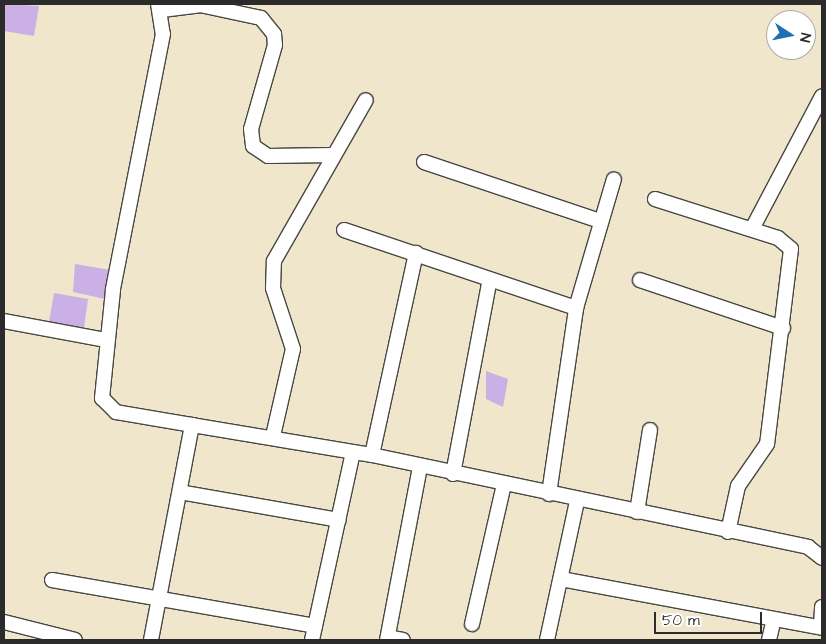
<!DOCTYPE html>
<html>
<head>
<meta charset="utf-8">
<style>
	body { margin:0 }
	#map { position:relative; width:826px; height:644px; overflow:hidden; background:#efe6cb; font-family:"Architects Daughter",sans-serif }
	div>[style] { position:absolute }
	.building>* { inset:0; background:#cab0e4 }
	.roads { filter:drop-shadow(1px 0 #484743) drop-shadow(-1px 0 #484743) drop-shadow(0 1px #484743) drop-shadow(0 -1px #484743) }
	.street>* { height:14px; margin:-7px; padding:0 7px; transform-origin:7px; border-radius:7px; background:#fff }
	span { translate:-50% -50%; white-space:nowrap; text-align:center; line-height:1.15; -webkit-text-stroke:4px #fff; paint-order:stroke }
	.frame { position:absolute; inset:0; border:5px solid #2b2b2b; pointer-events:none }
	.north { position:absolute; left:766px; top:10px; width:50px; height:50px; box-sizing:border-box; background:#fff; border:1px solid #aaa; border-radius:50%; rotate:101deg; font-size:14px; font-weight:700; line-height:20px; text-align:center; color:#2b2b2b }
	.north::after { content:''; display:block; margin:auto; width:18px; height:22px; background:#1f6fb2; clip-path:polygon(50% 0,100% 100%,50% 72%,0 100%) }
	.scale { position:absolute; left:654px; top:612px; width:108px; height:22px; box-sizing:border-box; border:2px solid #2b2b2b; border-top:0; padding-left:6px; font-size:15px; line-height:18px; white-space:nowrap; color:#2b2b2b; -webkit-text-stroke:4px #fff; paint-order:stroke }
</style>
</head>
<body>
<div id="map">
	<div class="building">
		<i style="clip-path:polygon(4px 4px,39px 6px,34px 36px,4px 31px)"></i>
		<i style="clip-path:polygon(75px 264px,110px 270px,105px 299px,73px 292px)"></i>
		<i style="clip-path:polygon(54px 293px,88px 299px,84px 328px,49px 322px)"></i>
		<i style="clip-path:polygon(486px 371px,508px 379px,503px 407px,486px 399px)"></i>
	</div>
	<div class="roads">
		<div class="street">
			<i style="left:158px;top:4px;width:30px;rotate:81deg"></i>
			<i style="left:163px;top:34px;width:261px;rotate:101.1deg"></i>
			<i style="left:113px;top:290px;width:109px;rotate:95.8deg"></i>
			<i style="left:102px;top:398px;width:20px;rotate:45deg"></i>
			<i style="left:116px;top:412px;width:77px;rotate:9.7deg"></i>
			<i style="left:162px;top:10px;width:38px;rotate:-7deg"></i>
			<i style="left:200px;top:5px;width:62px;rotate:12deg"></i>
			<i style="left:261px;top:18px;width:21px;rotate:51deg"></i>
			<i style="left:274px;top:34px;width:11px;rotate:85deg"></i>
			<i style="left:275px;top:45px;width:87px;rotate:105.9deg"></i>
			<i style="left:251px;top:129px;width:17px;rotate:83deg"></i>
			<i style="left:253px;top:146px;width:18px;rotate:34deg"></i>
			<i style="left:268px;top:156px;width:65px;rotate:-0.9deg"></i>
			<i style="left:424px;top:162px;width:186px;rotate:18.5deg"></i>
			<i style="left:655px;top:199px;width:129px;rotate:17.6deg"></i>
			<i style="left:778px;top:238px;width:17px;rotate:40deg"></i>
			<i style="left:791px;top:249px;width:196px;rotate:97deg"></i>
			<i style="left:767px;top:444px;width:51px;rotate:124.6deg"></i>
			<i style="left:738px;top:486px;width:47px;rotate:102.3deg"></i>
			<i style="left:752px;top:229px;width:150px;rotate:-62.2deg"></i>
			<i style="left:344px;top:230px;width:245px;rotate:18.6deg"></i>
			<i style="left:640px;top:280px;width:151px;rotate:18.6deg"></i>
			<i style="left:4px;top:321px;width:104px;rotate:10.6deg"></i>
			<i style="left:273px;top:436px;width:89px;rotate:-77.1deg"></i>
			<i style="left:293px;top:349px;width:64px;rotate:-108.2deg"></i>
			<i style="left:273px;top:288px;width:27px;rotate:-88deg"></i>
			<i style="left:274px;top:261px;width:185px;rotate:-60.3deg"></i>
			<i style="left:372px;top:455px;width:207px;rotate:-77.7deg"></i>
			<i style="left:453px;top:474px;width:198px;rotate:-79.3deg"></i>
			<i style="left:180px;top:492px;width:161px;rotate:10deg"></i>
			<i style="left:549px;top:494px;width:188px;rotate:-81.7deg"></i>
			<i style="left:576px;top:308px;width:134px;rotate:-73.6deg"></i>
			<i style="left:637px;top:512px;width:83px;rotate:-81deg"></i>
			<i style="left:561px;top:579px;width:266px;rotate:10.6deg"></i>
			<i style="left:52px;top:580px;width:267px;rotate:9.9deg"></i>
			<i style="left:4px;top:622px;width:73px;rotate:14.2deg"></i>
			<i style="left:472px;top:624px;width:144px;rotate:-77.1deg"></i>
			<i style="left:821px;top:627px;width:20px;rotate:-87deg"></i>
			<i style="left:388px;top:637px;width:15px;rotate:11deg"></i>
			<i style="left:151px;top:640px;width:219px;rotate:-79.2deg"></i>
			<i style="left:192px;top:425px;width:182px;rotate:9.5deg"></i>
			<i style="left:372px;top:455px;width:446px;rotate:11.9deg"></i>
			<i style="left:808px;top:547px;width:18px;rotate:38deg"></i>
			<i style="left:312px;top:640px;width:192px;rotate:-77.7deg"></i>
			<i style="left:387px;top:640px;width:176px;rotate:-79.2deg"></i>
			<i style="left:547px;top:640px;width:142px;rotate:-77.8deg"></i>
			<i style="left:769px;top:640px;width:18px;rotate:-77deg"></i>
		</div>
	</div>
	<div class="frame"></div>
	<div class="north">N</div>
	<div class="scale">50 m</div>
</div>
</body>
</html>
